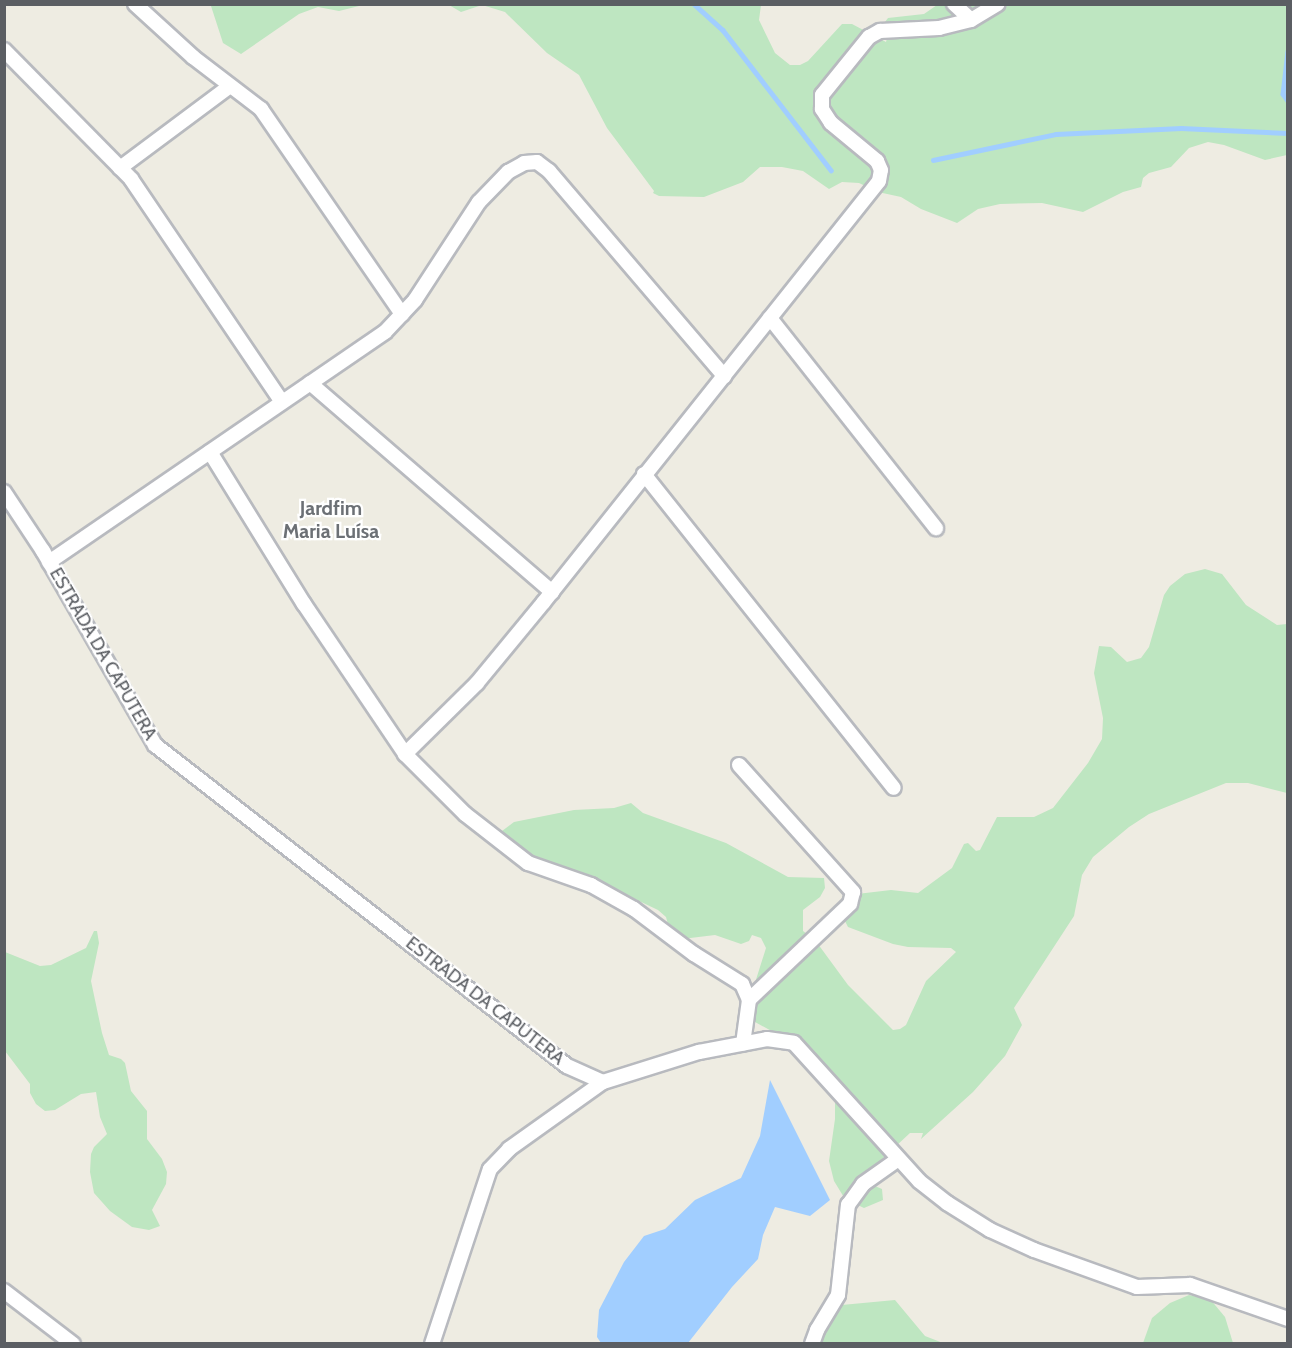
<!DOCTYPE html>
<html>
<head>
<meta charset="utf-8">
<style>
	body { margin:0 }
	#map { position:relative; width:1292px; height:1348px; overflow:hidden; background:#eeece2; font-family:Cabin,sans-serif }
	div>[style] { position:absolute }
	.green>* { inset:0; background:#bee6c1 }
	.water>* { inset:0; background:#a1ceff }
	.stream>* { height:4.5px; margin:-2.25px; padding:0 2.25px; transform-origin:2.25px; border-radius:2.25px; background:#a1ceff }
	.roads { filter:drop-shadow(2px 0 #b8babf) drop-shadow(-2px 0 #b8babf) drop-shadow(0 2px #b8babf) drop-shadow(0 -2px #b8babf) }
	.minor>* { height:14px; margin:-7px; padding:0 7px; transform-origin:7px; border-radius:7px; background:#fff }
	span { translate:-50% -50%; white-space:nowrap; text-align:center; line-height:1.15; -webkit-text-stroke:4.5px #fff; paint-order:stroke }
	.street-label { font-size:18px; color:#5b5e63 }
	.neighbourhood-label { font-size:20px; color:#6c7075; font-weight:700 }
	.frame { position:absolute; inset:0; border:6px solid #5b5e63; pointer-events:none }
</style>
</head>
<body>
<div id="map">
	<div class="green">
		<i style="clip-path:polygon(201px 5px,363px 5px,339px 11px,318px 7px,299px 14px,241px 54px,223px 43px,211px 6px)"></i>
		<i style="clip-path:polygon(449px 5px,761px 5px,759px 20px,775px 53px,790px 65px,800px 65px,808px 61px,842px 24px,852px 24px,886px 42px,887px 38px,882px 26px,888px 18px,924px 14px,937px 5px,1287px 5px,1287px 155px,1265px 160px,1224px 145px,1208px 142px,1189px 148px,1171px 167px,1149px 173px,1143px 178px,1141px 187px,1123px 192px,1083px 212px,1042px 203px,1000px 204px,978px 209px,957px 223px,921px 209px,901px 197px,878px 192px,859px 183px,842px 182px,829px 189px,803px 171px,782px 167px,760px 167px,743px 182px,704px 197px,659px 196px,653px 193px,654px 191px,607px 128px,579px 75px,547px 53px,505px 12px,482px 5px,461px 12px)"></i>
		<i style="clip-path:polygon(1205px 569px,1222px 574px,1246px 605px,1277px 625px,1287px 624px,1287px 793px,1248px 783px,1226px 783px,1149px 814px,1129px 827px,1093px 857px,1082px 875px,1074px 916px,1014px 1008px,1022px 1025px,1005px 1056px,973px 1092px,921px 1139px,923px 1133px,910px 1133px,866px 1174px,863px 1181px,882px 1189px,883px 1200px,864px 1208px,845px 1199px,834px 1181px,829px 1161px,835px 1119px,835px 1074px,795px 1044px,755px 1022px,748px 1005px,766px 948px,761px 938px,752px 935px,749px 941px,741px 944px,715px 935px,682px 939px,670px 932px,666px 917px,658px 910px,578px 872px,533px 857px,506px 841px,502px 831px,514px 822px,574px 810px,614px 808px,631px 803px,643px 813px,726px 843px,788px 877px,824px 878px,825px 888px,820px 897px,803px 910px,803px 931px,815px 940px,848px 985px,893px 1030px,900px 1029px,906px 1025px,926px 981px,956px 952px,951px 948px,908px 947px,893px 944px,848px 927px,845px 921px,846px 900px,857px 894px,891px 890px,918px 893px,952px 868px,964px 844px,968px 843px,976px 851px,980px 850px,997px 817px,1034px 817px,1053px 808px,1088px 763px,1102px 739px,1103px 718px,1094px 673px,1099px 646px,1111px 647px,1127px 662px,1141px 658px,1149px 647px,1164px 595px,1170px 586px,1185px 574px)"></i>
		<i style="clip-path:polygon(94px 931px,97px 931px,99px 943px,91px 981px,102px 1033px,109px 1055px,121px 1059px,125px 1063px,131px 1091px,147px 1111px,147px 1139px,162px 1159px,167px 1172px,166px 1184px,152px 1210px,160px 1226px,149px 1230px,132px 1227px,110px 1211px,94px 1193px,90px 1172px,91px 1154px,94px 1147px,107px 1134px,100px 1117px,96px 1092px,81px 1094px,55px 1110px,45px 1111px,36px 1104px,30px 1093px,30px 1084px,5px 1051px,5px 952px,40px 966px,51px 965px,86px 948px)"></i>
		<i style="clip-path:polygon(1189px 1295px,1210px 1299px,1225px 1317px,1233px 1343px,1143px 1343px,1152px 1318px,1170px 1303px)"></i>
		<i style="clip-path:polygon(895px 1300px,925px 1336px,943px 1343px,804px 1344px,813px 1321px,831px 1306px)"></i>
	</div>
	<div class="water">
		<i style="clip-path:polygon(770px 1080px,830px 1200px,810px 1216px,775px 1207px,763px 1235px,758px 1259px,732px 1287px,688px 1343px,601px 1343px,597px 1337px,599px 1310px,624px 1262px,644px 1236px,665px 1229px,695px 1200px,741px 1178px,760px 1136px)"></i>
	</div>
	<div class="stream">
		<i style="left:694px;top:4px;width:39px;rotate:42deg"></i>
		<i style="left:723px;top:30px;width:177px;rotate:52.4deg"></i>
		<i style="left:1288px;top:51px;width:43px;rotate:96.6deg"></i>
		<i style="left:1283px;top:94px;width:9px;rotate:54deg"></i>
		<i style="left:933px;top:160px;width:126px;rotate:-11.9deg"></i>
		<i style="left:1056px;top:134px;width:125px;rotate:-2.7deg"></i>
		<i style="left:1181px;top:128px;width:107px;rotate:2.7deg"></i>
	</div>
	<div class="roads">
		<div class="minor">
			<i style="left:135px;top:4px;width:79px;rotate:42.4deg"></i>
			<i style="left:193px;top:57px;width:86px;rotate:37.4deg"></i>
			<i style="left:261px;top:109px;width:249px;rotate:55.5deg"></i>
			<i style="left:954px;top:4px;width:23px;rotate:43deg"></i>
			<i style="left:4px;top:50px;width:181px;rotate:45.4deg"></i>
			<i style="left:131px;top:179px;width:269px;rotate:55.9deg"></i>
			<i style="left:120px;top:168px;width:137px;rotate:-36.7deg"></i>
			<i style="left:770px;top:318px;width:268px;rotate:51.7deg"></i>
			<i style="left:310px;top:383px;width:320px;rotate:40.8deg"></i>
			<i style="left:210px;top:452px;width:179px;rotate:58.3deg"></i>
			<i style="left:304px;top:604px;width:181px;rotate:56deg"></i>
			<i style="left:405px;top:754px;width:85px;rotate:45deg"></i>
			<i style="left:465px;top:814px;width:80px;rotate:37.9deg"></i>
			<i style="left:528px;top:863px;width:67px;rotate:19.2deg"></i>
			<i style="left:591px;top:885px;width:49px;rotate:29.2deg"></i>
			<i style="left:634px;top:909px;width:75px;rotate:36.9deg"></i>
			<i style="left:694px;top:954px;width:57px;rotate:32deg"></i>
			<i style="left:742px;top:984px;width:17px;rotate:66deg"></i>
			<i style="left:749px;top:1000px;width:44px;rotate:97.8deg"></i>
			<i style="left:644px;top:474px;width:401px;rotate:51.5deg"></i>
			<i style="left:4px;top:492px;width:71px;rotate:56.5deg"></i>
			<i style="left:43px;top:551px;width:224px;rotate:60deg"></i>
			<i style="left:155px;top:745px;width:522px;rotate:37.92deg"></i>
			<i style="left:567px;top:1066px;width:39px;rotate:24deg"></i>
			<i style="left:603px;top:1082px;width:101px;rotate:-17.4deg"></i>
			<i style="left:699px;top:1052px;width:69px;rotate:-10.8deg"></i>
			<i style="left:767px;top:1039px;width:27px;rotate:8deg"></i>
			<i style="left:794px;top:1043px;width:186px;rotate:47.8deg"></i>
			<i style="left:919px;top:1181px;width:36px;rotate:38deg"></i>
			<i style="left:947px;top:1203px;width:51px;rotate:32.1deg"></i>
			<i style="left:990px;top:1230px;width:48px;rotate:24.4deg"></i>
			<i style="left:1034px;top:1250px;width:109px;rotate:19.8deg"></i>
			<i style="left:1137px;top:1287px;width:53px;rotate:-2.2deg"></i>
			<i style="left:1190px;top:1285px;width:104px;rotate:19.1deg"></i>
			<i style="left:49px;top:562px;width:407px;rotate:-34.4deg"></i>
			<i style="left:385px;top:332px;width:44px;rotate:-46.8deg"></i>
			<i style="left:415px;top:300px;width:117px;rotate:-56.9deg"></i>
			<i style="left:479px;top:202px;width:42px;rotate:-46deg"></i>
			<i style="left:508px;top:172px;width:18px;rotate:-29deg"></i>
			<i style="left:524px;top:163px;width:13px;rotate:-4deg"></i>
			<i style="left:537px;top:162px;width:15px;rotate:37deg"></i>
			<i style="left:549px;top:171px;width:270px;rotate:49.5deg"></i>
			<i style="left:405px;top:754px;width:101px;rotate:-44.6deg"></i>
			<i style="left:477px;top:683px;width:104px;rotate:-50.5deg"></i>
			<i style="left:543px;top:603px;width:539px;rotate:-51.47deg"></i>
			<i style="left:879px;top:181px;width:11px;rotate:-80deg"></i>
			<i style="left:881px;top:170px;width:10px;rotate:-114deg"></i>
			<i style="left:877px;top:161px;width:60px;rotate:-140.4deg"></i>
			<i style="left:831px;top:123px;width:17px;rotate:-123deg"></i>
			<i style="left:822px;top:109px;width:14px;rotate:-90deg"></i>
			<i style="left:822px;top:95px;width:75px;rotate:-51deg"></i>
			<i style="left:869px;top:37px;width:13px;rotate:-29deg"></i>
			<i style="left:880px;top:31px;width:59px;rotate:-2.9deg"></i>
			<i style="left:939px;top:28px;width:33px;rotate:-14deg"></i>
			<i style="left:971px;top:20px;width:31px;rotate:-31deg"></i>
			<i style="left:739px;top:765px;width:171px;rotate:48.1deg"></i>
			<i style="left:853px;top:892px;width:12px;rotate:104deg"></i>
			<i style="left:850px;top:904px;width:139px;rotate:136.5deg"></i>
			<i style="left:4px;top:1291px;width:87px;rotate:37.5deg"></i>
			<i style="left:432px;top:1344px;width:184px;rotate:-71.7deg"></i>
			<i style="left:490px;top:1169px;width:28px;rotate:-46deg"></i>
			<i style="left:509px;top:1149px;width:115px;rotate:-35.5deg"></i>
			<i style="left:812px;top:1344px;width:15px;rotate:-70deg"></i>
			<i style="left:817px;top:1330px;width:41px;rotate:-59deg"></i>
			<i style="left:838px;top:1295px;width:91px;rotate:-83.7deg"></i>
			<i style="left:848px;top:1205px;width:26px;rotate:-54deg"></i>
			<i style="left:863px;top:1184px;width:42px;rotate:-35.2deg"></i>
		</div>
	</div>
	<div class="street-label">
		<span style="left:103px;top:654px;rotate:60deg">ESTRADA DA CAPUTERA</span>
		<span style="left:485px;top:1001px;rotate:38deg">ESTRADA DA CAPUTERA</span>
	</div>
	<div class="neighbourhood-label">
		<span style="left:331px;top:520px">Jardfim<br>Maria Luísa</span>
	</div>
	<div class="frame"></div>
</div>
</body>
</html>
